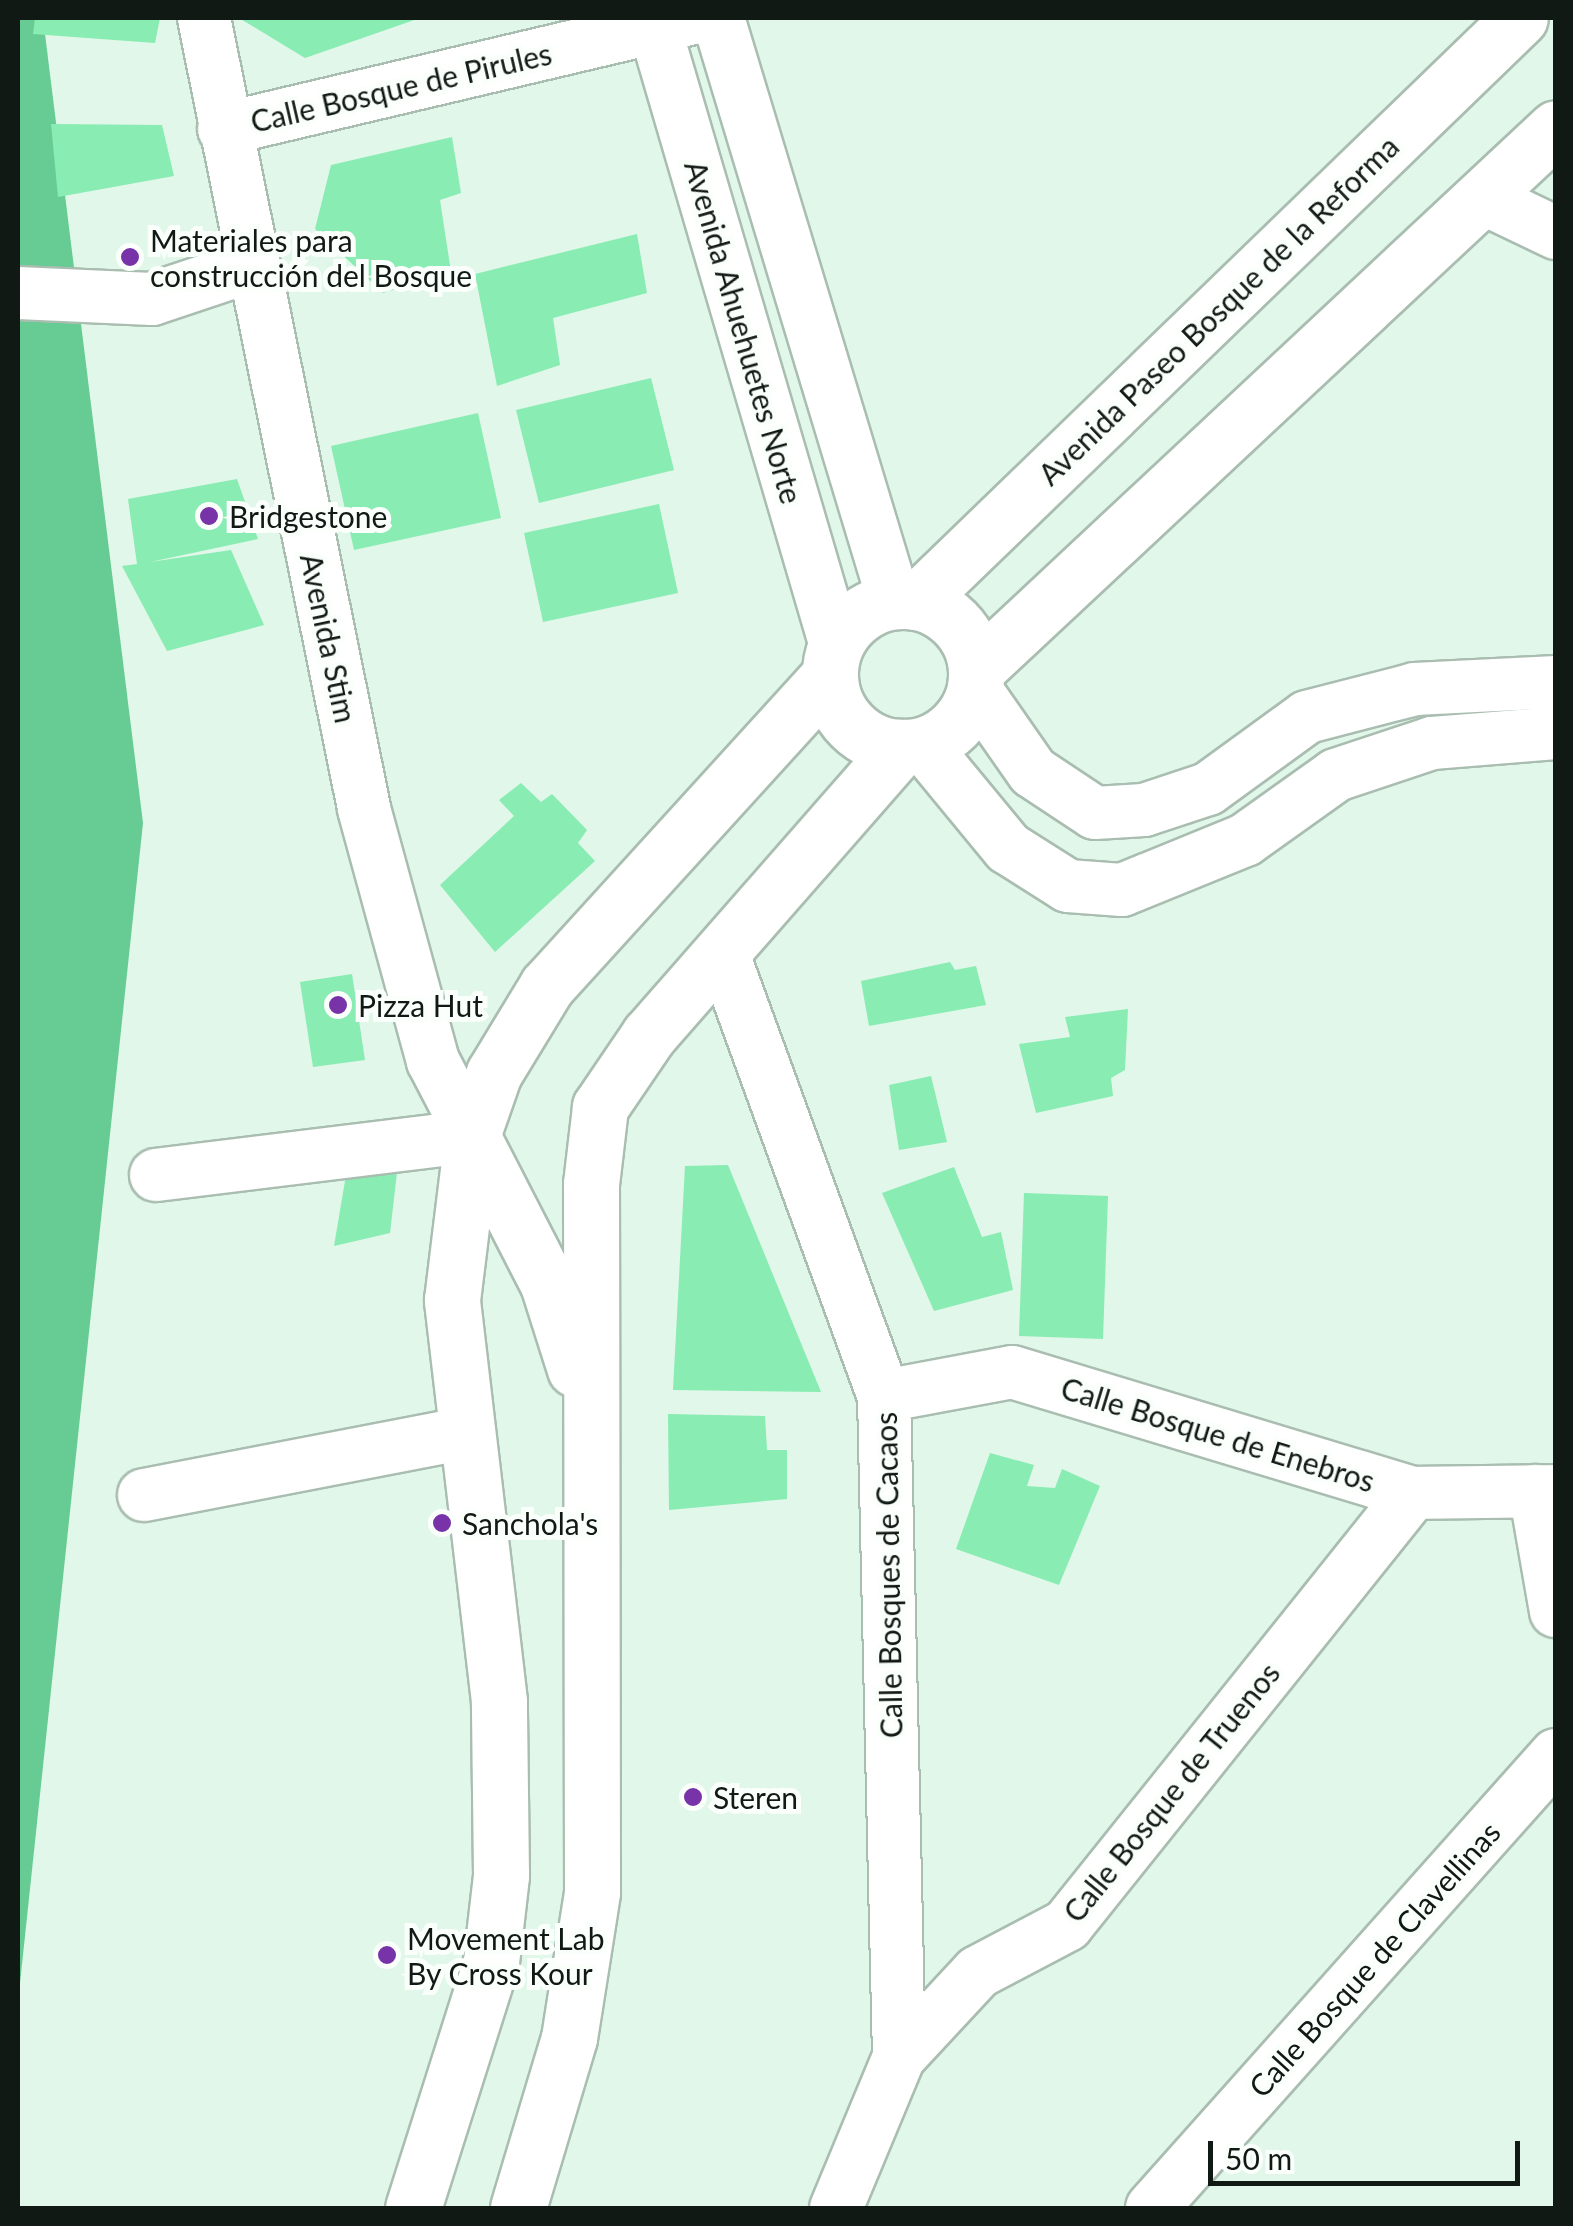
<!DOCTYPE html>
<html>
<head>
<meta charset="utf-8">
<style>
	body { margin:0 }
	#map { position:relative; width:1573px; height:2226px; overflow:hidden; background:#e1f7e9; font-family:Lato,sans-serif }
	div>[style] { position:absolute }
	.forest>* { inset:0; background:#67cb94 }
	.building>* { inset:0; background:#88ecb3 }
	.roads { filter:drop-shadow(2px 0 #a9bdb0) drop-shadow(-2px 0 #a9bdb0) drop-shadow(0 2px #a9bdb0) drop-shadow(0 -2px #a9bdb0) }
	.minor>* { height:52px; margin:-26px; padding:0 26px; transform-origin:26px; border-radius:26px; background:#fff }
	.major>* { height:55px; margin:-27.5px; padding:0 27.5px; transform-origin:27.5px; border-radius:27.5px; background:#fff }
	.major>.ring { margin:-27.5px; padding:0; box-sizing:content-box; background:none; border:55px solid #fff; border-radius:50% }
	.dots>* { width:28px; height:28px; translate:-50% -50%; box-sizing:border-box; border:5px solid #fbfffc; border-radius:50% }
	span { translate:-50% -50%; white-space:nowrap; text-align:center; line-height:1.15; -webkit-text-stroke:10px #fbfffc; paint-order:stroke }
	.street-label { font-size:30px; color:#111914 }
	.poi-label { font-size:30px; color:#111914 }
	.left { translate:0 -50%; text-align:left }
	.frame { position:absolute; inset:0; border:20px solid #111914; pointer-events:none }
	.scale { position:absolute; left:1208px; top:2141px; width:312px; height:45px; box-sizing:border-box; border:5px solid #111914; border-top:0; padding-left:12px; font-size:30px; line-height:35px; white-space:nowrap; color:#111914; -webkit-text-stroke:8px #fbfffc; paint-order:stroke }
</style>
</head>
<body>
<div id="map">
	<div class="forest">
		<i style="clip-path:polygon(18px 18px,43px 18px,143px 823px,18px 2002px)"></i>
	</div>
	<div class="building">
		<i style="clip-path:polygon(35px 18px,160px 18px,155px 43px,33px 34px)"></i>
		<i style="clip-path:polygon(239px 18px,420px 18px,305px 58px)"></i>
		<i style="clip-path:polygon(51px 124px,162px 125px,174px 176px,58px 197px)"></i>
		<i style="clip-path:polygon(452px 137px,461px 193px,440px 200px,451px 272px,383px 293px,315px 229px,331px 165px)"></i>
		<i style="clip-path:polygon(637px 234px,647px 293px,553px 318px,560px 365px,497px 386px,475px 274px)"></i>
		<i style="clip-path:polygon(651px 378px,674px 470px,539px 503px,516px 410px)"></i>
		<i style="clip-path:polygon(478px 413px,501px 518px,354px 550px,331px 446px)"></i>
		<i style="clip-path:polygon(237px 479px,258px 539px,150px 562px,231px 550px,264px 625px,167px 651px,122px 566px,137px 564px,128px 499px)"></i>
		<i style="clip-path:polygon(659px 504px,678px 593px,543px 622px,524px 533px)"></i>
		<i style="clip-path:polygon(521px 783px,541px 802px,552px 794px,587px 830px,578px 843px,595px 861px,495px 952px,440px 885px,514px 816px,499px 800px)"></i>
		<i style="clip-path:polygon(950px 962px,955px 970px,976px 966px,986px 1005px,869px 1026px,861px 981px)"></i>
		<i style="clip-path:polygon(352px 974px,365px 1060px,313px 1067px,300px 982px)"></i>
		<i style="clip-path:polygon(1128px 1009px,1125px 1070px,1111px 1078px,1113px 1096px,1036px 1113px,1019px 1044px,1070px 1037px,1065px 1017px)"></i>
		<i style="clip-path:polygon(931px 1076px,947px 1142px,899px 1150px,889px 1085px)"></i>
		<i style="clip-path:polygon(398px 1164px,390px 1233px,334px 1246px,346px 1175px)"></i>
		<i style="clip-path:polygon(728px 1165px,821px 1392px,673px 1390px,685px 1166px)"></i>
		<i style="clip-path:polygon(954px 1167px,982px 1237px,1001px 1232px,1013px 1290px,934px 1311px,882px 1193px)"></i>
		<i style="clip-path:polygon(1024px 1193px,1108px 1196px,1103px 1339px,1019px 1336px)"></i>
		<i style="clip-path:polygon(668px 1414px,765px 1416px,767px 1450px,787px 1450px,787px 1499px,669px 1510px)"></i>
		<i style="clip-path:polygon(990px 1453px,1034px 1465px,1027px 1486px,1055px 1488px,1062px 1469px,1100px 1486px,1059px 1585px,956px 1549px)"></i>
	</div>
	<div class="roads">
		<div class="minor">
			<i style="left:652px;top:18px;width:654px;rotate:73.67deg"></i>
			<i style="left:718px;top:18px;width:609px;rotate:73.2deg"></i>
			<i style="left:224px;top:129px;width:479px;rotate:-13.3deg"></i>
			<i style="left:1485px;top:199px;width:79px;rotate:25.6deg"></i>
			<i style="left:18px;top:293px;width:134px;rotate:2.6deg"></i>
			<i style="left:152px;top:299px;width:104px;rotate:-18.4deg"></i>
			<i style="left:975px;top:689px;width:101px;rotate:55.1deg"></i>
			<i style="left:1033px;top:772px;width:74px;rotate:33.5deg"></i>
			<i style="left:1095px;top:813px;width:49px;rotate:-3.5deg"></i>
			<i style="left:1144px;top:810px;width:67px;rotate:-18.2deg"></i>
			<i style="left:1208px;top:789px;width:122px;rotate:-36deg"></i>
			<i style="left:1307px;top:717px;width:112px;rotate:-14.5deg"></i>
			<i style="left:1415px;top:689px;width:141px;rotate:-2.8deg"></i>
			<i style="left:923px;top:745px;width:134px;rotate:50.5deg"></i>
			<i style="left:1008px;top:848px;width:71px;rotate:32.3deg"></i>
			<i style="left:1068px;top:886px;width:54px;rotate:4.2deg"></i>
			<i style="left:1122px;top:890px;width:133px;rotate:-22.1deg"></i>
			<i style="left:1245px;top:840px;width:112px;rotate:-35.5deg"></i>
			<i style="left:1336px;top:775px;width:101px;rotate:-18.4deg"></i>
			<i style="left:1432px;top:743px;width:124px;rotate:-4.6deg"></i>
			<i style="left:724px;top:957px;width:467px;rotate:70deg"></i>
			<i style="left:884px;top:1396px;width:661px;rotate:88.7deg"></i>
			<i style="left:899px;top:2057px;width:164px;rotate:112.6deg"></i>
			<i style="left:156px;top:1175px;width:318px;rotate:-7deg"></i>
			<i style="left:472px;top:1136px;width:85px;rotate:-117.5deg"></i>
			<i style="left:433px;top:1061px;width:262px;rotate:-105.3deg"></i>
			<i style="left:364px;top:808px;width:806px;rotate:-101.45deg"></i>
			<i style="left:884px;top:1396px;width:130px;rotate:-10.6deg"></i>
			<i style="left:1012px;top:1372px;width:419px;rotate:16.8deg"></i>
			<i style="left:1413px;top:1493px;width:143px;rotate:-0.8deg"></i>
			<i style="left:1535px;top:1491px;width:122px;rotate:80.1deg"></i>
			<i style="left:144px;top:1495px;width:327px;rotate:-10.9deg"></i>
			<i style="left:899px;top:2057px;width:116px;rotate:-47.1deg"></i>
			<i style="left:978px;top:1972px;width:101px;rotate:-27.8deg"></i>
			<i style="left:1067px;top:1925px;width:553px;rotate:-51.31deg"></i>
			<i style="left:1152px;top:2208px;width:607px;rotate:-48.27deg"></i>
		</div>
		<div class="major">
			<i class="ring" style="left:830px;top:601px;width:91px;height:91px"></i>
			<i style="left:916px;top:602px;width:840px;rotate:-44.04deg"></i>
			<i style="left:977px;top:669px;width:792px;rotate:-43.06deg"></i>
			<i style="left:472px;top:1136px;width:166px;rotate:62.8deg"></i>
			<i style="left:548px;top:1284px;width:89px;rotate:72.4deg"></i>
			<i style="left:413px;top:2208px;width:258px;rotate:-72.4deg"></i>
			<i style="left:491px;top:1962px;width:88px;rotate:-83.4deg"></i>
			<i style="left:501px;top:1875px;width:174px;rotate:-90.7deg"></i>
			<i style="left:499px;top:1701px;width:404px;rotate:-96.7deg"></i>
			<i style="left:452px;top:1300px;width:165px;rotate:-83deg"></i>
			<i style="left:472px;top:1136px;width:67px;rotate:-70.8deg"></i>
			<i style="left:494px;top:1073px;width:102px;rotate:-58.7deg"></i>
			<i style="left:547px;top:986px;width:419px;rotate:-47.7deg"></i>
			<i style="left:518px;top:2208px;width:177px;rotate:-73.3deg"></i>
			<i style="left:569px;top:2038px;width:148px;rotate:-81deg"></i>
			<i style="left:592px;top:1892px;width:708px;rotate:-90.08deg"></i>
			<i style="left:591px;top:1184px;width:78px;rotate:-83.3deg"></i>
			<i style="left:600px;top:1107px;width:87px;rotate:-55.8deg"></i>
			<i style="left:649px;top:1035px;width:383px;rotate:-48.8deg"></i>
		</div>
	</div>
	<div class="dots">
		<i style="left:130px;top:257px;background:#7733a7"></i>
		<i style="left:209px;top:516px;background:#7733a7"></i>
		<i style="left:338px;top:1005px;background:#7733a7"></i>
		<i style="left:442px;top:1523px;background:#7733a7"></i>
		<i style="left:693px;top:1797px;background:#7733a7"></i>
		<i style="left:387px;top:1955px;background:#7733a7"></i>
	</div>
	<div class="street-label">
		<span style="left:401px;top:87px;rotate:-13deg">Calle Bosque de Pirules</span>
		<span style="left:1218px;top:310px;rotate:-44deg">Avenida Paseo Bosque de la Reforma</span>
		<span style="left:744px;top:332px;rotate:74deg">Avenida Ahuehuetes Norte</span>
		<span style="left:329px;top:638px;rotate:78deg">Avenida Stim</span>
		<span style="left:1218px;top:1434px;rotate:17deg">Calle Bosque de Enebros</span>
		<span style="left:888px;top:1575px;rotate:-91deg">Calle Bosques de Cacaos</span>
		<span style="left:1171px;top:1792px;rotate:-51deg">Calle Bosque de Truenos</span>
		<span style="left:1374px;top:1959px;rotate:-48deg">Calle Bosque de Clavellinas</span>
	</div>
	<div class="poi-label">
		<span class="left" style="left:150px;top:257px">Materiales para<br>construcción del Bosque</span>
		<span class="left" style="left:229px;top:516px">Bridgestone</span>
		<span class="left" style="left:358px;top:1005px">Pizza Hut</span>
		<span class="left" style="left:462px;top:1523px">Sanchola's</span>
		<span class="left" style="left:713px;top:1797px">Steren</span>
		<span class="left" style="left:407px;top:1955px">Movement Lab<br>By Cross Kour</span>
	</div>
	<div class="frame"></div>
	<div class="scale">50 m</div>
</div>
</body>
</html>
